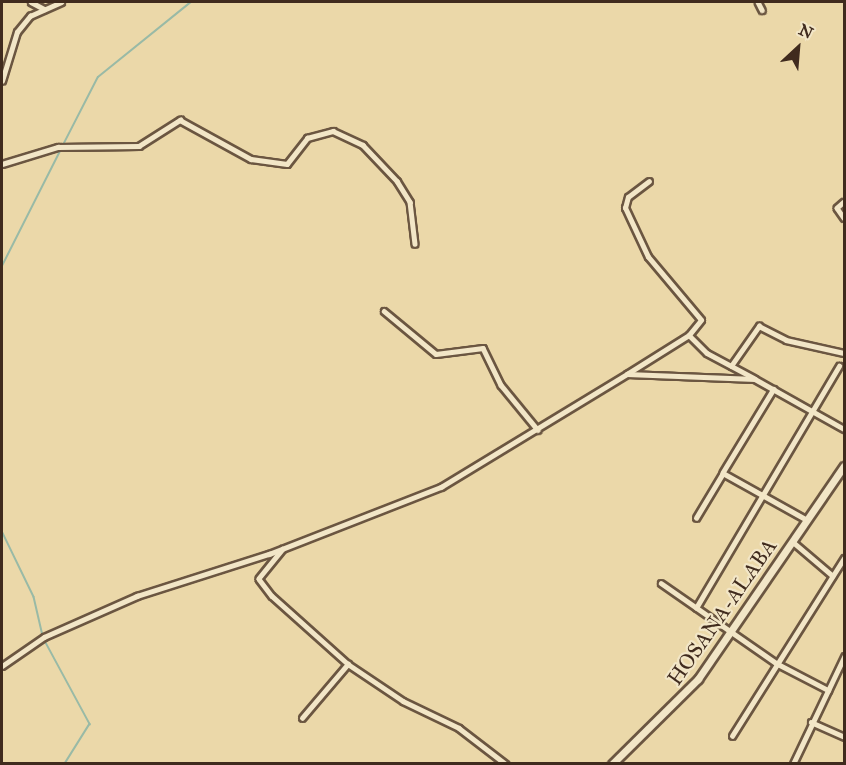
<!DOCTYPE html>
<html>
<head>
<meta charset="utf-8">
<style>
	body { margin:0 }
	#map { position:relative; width:846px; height:765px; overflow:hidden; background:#ebd8a9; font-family:"IM FELL Great Primer",serif }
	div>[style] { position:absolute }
	.stream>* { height:1.5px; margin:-0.75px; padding:0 0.75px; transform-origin:0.75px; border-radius:0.75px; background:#99baa6 }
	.roads { filter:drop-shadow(2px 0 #6b5641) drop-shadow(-2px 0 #6b5641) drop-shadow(0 2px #6b5641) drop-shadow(0 -2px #6b5641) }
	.street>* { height:4.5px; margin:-2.25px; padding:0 2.25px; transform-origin:2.25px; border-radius:2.25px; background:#f2e6c7 }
	.secondary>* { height:7px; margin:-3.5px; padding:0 3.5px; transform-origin:3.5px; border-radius:3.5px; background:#f2e6c7 }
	span { translate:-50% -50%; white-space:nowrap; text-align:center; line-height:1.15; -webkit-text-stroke:4.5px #f2e6c7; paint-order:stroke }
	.street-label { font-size:21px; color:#402b1e }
	.frame { position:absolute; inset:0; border:3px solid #402b1e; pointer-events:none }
	.north { position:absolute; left:768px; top:18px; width:60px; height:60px; -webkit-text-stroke:4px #f2e6c7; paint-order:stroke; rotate:26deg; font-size:16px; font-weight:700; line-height:24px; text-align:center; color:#402b1e }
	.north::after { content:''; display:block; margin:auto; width:21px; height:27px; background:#402b1e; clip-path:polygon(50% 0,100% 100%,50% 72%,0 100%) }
</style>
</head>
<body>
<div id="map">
	<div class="stream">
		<i style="left:63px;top:145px;width:76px;rotate:-62.8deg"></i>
		<i style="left:98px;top:77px;width:119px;rotate:-38.9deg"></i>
		<i style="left:2px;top:266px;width:131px;rotate:-63.2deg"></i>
		<i style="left:2px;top:531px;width:73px;rotate:64.1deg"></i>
		<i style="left:34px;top:597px;width:39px;rotate:77deg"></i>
		<i style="left:44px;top:639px;width:97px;rotate:61.6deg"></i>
		<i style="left:90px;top:724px;width:47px;rotate:122deg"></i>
	</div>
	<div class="roads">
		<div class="street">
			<i style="left:31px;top:2px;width:15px;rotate:28deg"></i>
			<i style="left:758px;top:2px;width:9px;rotate:63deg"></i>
			<i style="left:2px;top:81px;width:51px;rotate:-73deg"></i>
			<i style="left:17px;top:32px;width:21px;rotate:-51deg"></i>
			<i style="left:30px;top:16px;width:34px;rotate:-24deg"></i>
			<i style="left:2px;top:164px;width:59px;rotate:-16.9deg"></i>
			<i style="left:58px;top:147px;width:81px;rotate:-0.7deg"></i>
			<i style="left:139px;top:146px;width:49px;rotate:-32.4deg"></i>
			<i style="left:180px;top:120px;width:81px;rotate:28.8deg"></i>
			<i style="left:251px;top:159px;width:36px;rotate:8deg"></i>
			<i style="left:287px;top:164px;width:33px;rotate:-52deg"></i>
			<i style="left:307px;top:138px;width:27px;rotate:-15deg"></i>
			<i style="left:333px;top:131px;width:33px;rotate:25deg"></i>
			<i style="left:363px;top:145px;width:50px;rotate:46.6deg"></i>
			<i style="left:397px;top:181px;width:25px;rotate:58deg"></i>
			<i style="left:410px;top:202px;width:42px;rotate:83.2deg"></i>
			<i style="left:844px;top:202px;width:9px;rotate:139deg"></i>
			<i style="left:837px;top:208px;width:12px;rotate:55deg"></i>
			<i style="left:384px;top:311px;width:67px;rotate:39.6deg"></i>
			<i style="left:436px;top:354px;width:47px;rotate:-7.3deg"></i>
			<i style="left:483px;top:348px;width:41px;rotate:64.1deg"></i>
			<i style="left:501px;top:385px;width:58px;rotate:50.6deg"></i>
			<i style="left:689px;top:335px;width:25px;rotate:45deg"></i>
			<i style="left:707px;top:353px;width:53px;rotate:28deg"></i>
			<i style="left:731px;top:366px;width:49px;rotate:-55deg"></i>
			<i style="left:759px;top:326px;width:30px;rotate:27deg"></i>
			<i style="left:786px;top:340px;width:59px;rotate:12.6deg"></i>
			<i style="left:627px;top:374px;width:73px;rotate:-32.2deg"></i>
			<i style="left:689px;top:335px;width:19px;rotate:-51deg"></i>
			<i style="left:701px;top:320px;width:82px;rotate:-130.1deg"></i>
			<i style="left:648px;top:257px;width:54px;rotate:-115.1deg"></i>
			<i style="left:625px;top:208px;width:11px;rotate:-75deg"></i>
			<i style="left:628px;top:197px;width:26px;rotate:-37deg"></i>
			<i style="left:774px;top:389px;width:98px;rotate:121.3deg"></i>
			<i style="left:723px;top:473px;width:96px;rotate:29.2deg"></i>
			<i style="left:696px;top:518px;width:52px;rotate:-59deg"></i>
			<i style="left:793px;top:542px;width:52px;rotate:40.4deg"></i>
			<i style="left:283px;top:549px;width:38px;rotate:129deg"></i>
			<i style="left:259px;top:579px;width:21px;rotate:53deg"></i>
			<i style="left:272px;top:596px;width:102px;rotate:41.8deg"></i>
			<i style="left:348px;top:664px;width:66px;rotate:33.9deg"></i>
			<i style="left:403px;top:701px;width:62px;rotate:25.7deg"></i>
			<i style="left:459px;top:728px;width:59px;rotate:37.5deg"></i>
			<i style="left:661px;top:583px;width:140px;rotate:34.8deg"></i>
			<i style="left:776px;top:663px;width:59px;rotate:27.4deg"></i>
			<i style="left:696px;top:608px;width:281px;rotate:-59.4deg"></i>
			<i style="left:2px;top:666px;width:51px;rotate:-34.6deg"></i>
			<i style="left:44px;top:637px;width:102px;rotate:-23.8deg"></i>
			<i style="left:137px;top:596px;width:139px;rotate:-17.7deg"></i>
			<i style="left:269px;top:554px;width:185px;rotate:-21.3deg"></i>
			<i style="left:441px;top:487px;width:218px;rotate:-31.3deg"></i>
			<i style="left:627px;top:374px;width:128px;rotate:2.2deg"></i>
			<i style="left:755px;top:379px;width:102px;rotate:29.3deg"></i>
			<i style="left:302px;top:718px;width:71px;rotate:-49.6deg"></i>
			<i style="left:811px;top:722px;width:36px;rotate:24deg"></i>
			<i style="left:732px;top:736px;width:210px;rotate:-57.8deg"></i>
			<i style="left:793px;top:764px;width:119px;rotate:-64.5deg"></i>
		</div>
		<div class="secondary">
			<i style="left:612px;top:764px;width:121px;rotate:-44.7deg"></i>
			<i style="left:698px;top:679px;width:258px;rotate:-55.6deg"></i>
		</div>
	</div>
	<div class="street-label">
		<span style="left:722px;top:612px;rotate:-55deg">HOSANA-ALABA</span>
	</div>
	<div class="frame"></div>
	<div class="north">N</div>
</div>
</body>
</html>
